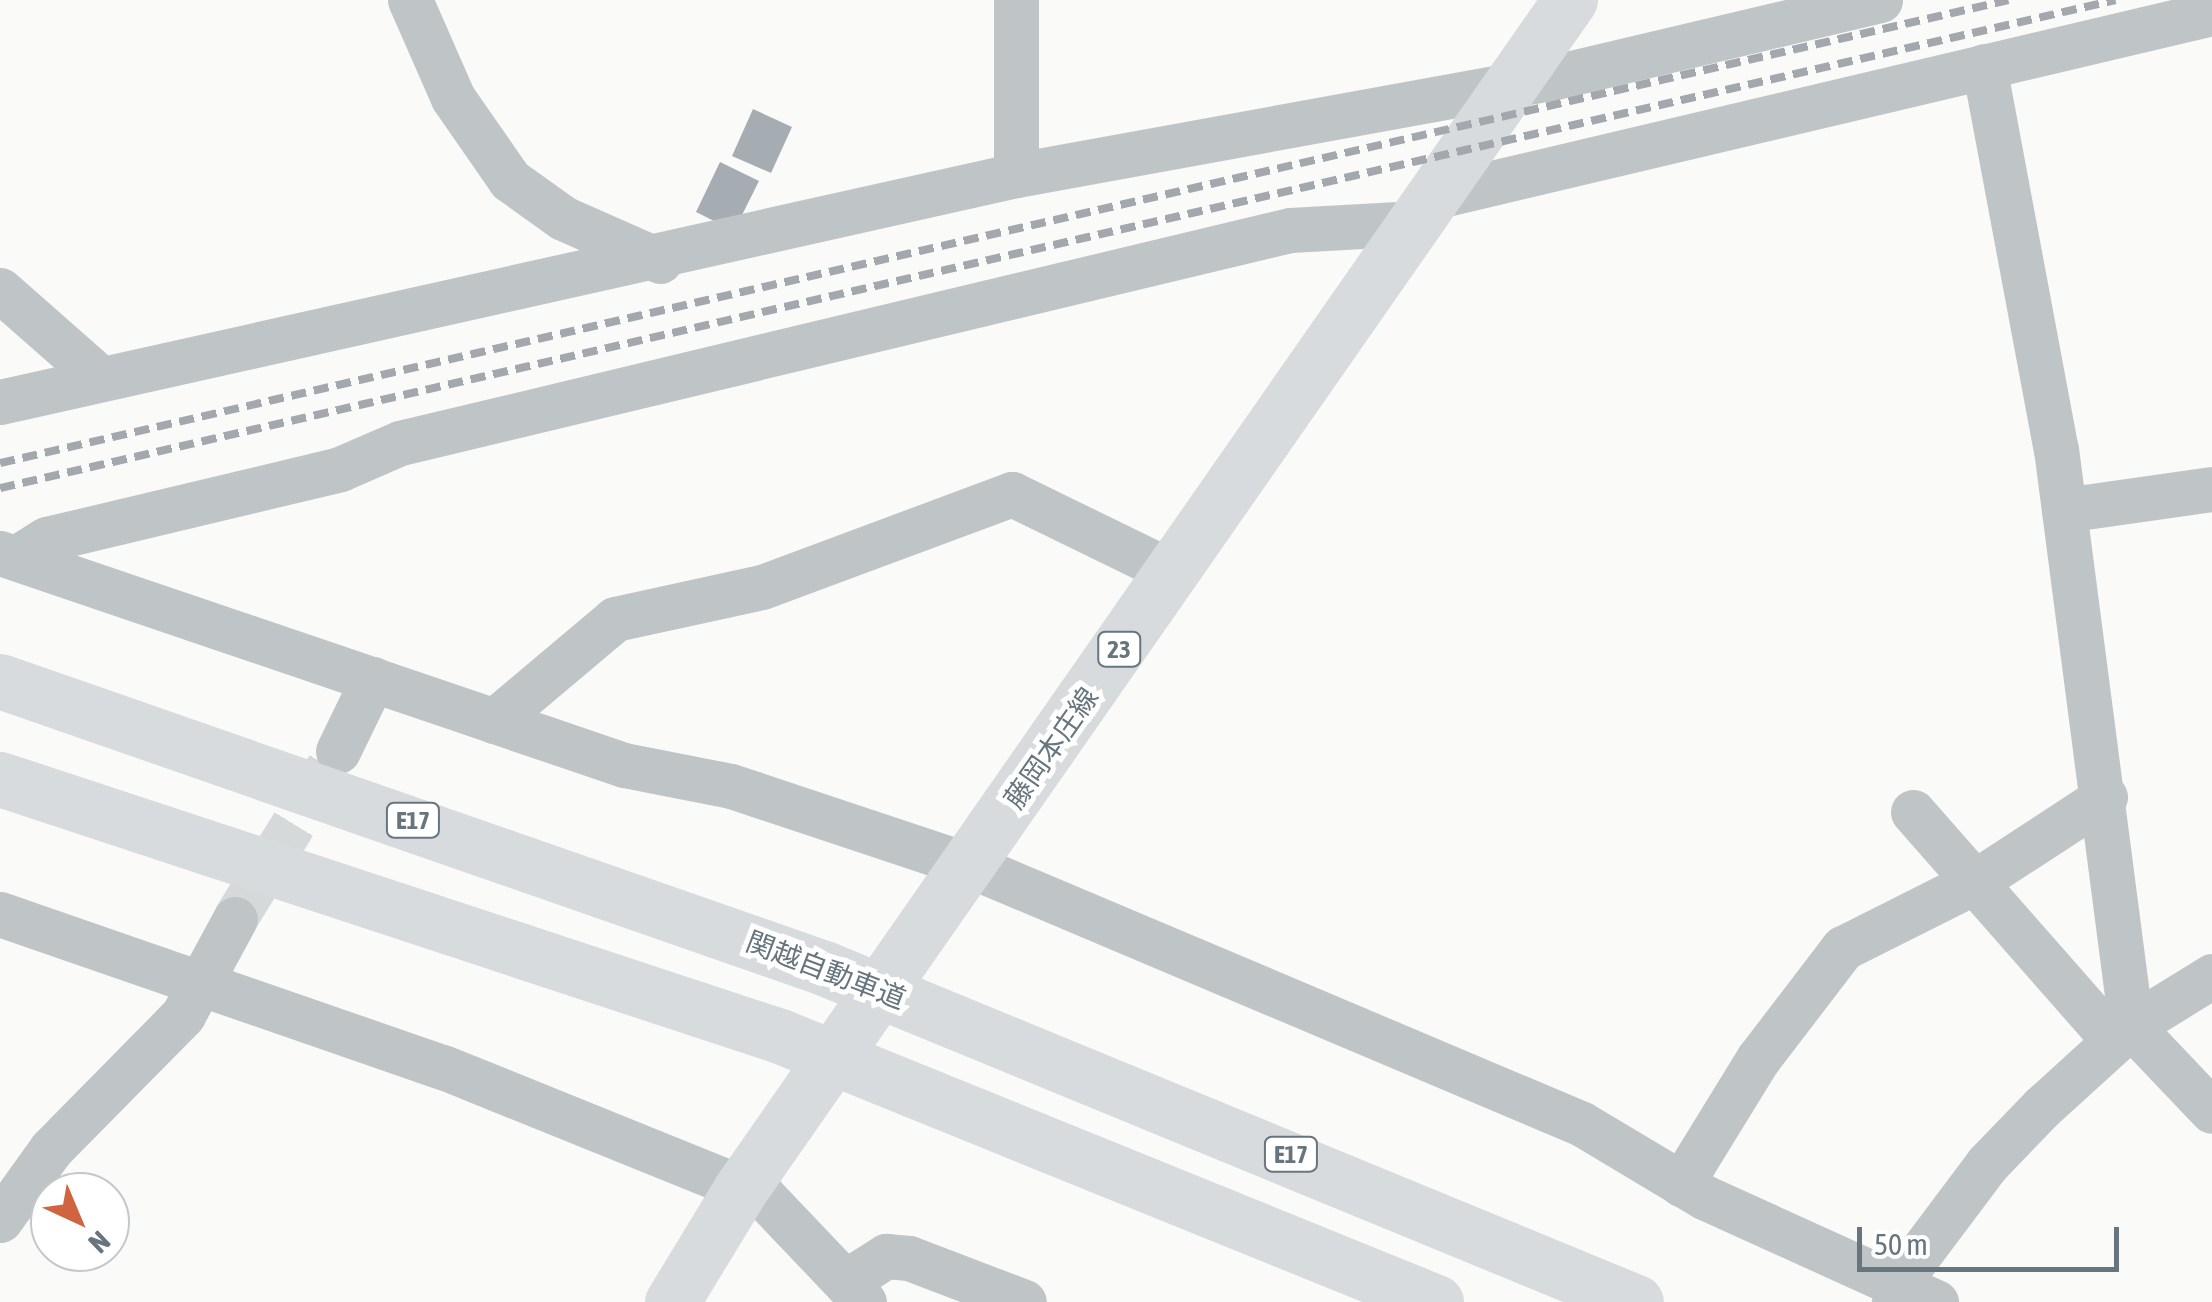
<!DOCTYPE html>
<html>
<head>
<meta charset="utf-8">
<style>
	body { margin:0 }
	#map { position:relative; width:2212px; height:1302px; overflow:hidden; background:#fafaf8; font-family:"Asap Condensed","Noto Sans JP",sans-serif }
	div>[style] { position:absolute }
	.building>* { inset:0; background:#a5acb2 }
	.minor-tunnel>* { height:45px; margin-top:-22.5px; transform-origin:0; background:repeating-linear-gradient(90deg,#d5d9da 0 45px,transparent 0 67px) }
	.minor>* { height:45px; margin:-22.5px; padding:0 22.5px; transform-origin:22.5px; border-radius:22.5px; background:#bfc4c7 }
	.major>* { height:55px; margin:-27.5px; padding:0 27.5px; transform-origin:27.5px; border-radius:27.5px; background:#d8dbde }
	.highway>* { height:55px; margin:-27.5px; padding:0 27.5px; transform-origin:27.5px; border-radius:27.5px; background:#d8dbde }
	.rail>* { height:8px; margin-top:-4px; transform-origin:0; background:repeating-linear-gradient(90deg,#a2a8ad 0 15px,transparent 0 23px) }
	span { translate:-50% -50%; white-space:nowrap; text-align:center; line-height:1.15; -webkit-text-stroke:10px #fff; paint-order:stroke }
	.shield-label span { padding:2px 8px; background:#fff; border:2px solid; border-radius:8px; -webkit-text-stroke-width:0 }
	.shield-label { font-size:25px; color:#67757f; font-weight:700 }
	.street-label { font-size:28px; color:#67757f }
	.north { position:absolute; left:30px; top:1172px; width:100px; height:100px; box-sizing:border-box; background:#fff; border:2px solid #c2c8cc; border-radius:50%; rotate:136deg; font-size:28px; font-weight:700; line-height:40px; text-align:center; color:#67757f }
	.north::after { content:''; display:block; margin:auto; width:35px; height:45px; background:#d06441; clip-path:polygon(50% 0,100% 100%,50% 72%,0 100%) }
	.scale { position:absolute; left:1857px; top:1227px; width:262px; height:45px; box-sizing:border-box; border:5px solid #67757f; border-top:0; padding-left:12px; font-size:30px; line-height:35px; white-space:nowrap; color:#67757f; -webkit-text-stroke:8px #fff; paint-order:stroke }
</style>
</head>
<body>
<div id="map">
	<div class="building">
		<i style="clip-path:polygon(753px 109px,792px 127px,771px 173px,732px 156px)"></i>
		<i style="clip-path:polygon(720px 162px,759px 181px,734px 231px,696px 212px)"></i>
	</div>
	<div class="minor-tunnel">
		<i style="left:235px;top:919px;width:183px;rotate:-58.4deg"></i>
	</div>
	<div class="minor">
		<i style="left:410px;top:0;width:107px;rotate:66.3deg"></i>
		<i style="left:453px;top:98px;width:100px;rotate:55.2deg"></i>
		<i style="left:510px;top:180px;width:65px;rotate:35.6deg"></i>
		<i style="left:563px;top:218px;width:106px;rotate:23.9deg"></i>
		<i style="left:1984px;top:66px;width:390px;rotate:79.4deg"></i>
		<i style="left:2056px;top:449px;width:582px;rotate:82.59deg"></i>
		<i style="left:2131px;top:1026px;width:117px;rotate:46.4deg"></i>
		<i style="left:1016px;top:175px;width:175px;rotate:-90deg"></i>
		<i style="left:1433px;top:197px;width:800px;rotate:-13.29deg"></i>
		<i style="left:0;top:290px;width:130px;rotate:41.3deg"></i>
		<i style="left:0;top:402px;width:1041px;rotate:-12.59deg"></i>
		<i style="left:1016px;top:175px;width:548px;rotate:-10.3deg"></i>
		<i style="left:1555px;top:77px;width:334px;rotate:-13.3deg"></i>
		<i style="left:2064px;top:510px;width:149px;rotate:-8.1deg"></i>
		<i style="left:0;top:553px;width:659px;rotate:18.76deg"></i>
		<i style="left:624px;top:765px;width:109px;rotate:11.1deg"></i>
		<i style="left:731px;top:786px;width:251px;rotate:18.4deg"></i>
		<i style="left:969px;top:865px;width:665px;rotate:22.9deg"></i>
		<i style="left:1582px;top:1124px;width:142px;rotate:30.9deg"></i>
		<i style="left:1704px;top:1197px;width:255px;rotate:24.4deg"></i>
		<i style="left:16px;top:558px;width:36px;rotate:-32deg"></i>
		<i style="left:47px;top:539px;width:301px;rotate:-13.4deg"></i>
		<i style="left:340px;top:469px;width:65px;rotate:-23.4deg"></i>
		<i style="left:400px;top:443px;width:915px;rotate:-13.46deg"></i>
		<i style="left:1290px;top:230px;width:126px;rotate:-3.2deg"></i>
		<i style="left:494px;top:721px;width:158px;rotate:-40.1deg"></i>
		<i style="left:615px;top:619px;width:150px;rotate:-12.3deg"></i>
		<i style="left:762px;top:587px;width:267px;rotate:-20.4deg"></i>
		<i style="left:1012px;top:494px;width:178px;rotate:26deg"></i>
		<i style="left:338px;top:751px;width:80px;rotate:-64.1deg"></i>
		<i style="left:1913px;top:812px;width:288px;rotate:48.7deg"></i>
		<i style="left:2103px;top:1028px;width:28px;rotate:-4deg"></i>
		<i style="left:0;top:914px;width:469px;rotate:19.1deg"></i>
		<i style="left:443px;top:1067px;width:346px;rotate:22deg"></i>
		<i style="left:764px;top:1197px;width:145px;rotate:46.4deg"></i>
		<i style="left:1681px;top:1184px;width:147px;rotate:-58.4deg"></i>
		<i style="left:1758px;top:1059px;width:140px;rotate:-52.6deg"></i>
		<i style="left:1843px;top:948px;width:149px;rotate:-26.7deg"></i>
		<i style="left:1976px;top:881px;width:154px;rotate:-33.1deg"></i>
		<i style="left:0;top:1220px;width:87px;rotate:-54.3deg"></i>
		<i style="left:51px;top:1149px;width:188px;rotate:-45.4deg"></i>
		<i style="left:183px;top:1015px;width:109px;rotate:-61.6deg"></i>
		<i style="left:845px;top:1282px;width:49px;rotate:-32.4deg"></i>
		<i style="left:886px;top:1256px;width:23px;rotate:5deg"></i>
		<i style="left:909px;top:1258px;width:123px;rotate:20.9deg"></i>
		<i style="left:1894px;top:1302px;width:18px;rotate:-81deg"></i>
		<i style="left:1897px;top:1284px;width:150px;rotate:-53.1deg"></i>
		<i style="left:1987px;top:1164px;width:79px;rotate:-46deg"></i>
		<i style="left:2042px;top:1107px;width:120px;rotate:-42.3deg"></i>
		<i style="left:2131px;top:1026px;width:95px;rotate:-31.7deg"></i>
	</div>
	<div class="major">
		<i style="left:672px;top:1302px;width:131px;rotate:-58.7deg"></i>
		<i style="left:740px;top:1190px;width:1451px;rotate:-55.11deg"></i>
	</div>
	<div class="highway">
		<i style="left:0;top:681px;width:873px;rotate:19.2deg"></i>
		<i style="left:824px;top:968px;width:878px;rotate:22.36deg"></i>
		<i style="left:0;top:779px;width:821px;rotate:18.24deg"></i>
		<i style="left:780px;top:1036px;width:708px;rotate:22.07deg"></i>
	</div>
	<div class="rail">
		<i style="left:0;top:463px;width:2061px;rotate:-12.98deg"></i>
		<i style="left:0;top:488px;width:2171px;rotate:-12.99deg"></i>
	</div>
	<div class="shield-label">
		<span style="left:1119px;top:649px">23</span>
		<span style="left:413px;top:820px">E17</span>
		<span style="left:1291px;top:1154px">E17</span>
	</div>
	<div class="street-label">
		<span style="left:1051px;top:748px;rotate:-55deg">藤岡本庄線</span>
		<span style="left:826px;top:970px;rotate:21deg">関越自動車道</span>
	</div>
	<div class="north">N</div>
	<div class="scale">50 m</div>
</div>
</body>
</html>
